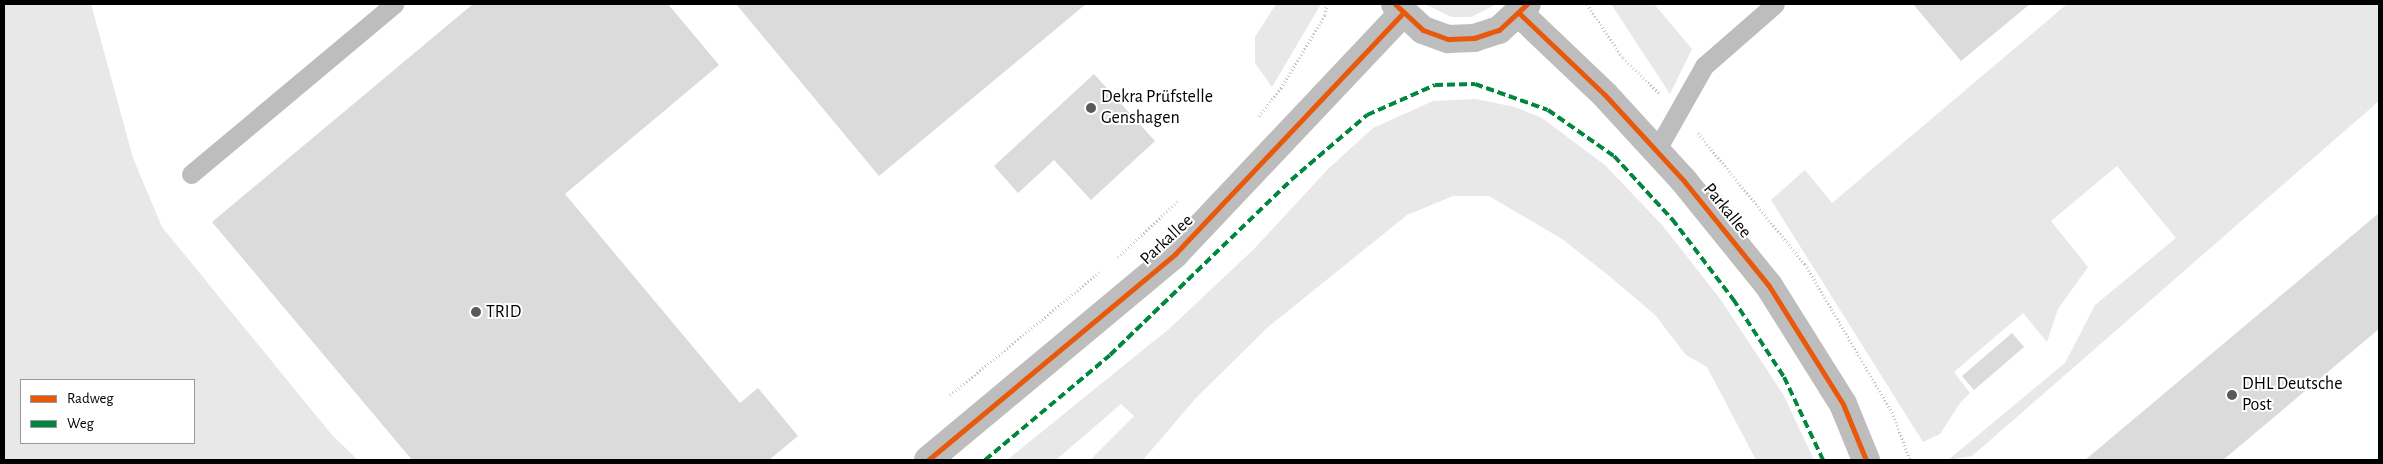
<!DOCTYPE html>
<html>
<head>
<meta charset="utf-8">
<style>
	body { margin:0 }
	#map { position:relative; width:2383px; height:464px; overflow:hidden; background:#fff; font-family:"Alegreya Sans",sans-serif }
	div>[style] { position:absolute }
	.green>* { inset:0; background:#e8e8e8 }
	.building>* { inset:0; background:#dbdbdb }
	.path>* { height:3px; margin-top:-1.5px; transform-origin:0; background:repeating-linear-gradient(90deg,#c2c2c2 0 1px,transparent 0 3.5px) }
	.lane>* { height:19px; margin:-9.5px; padding:0 9.5px; transform-origin:9.5px; border-radius:9.5px; background:#bdbdbd }
	.street>* { height:28px; margin:-14px; padding:0 14px; transform-origin:14px; border-radius:14px; background:#bdbdbd }
	.quiet>* { height:4px; margin-top:-2px; transform-origin:0; background:repeating-linear-gradient(90deg,#00873e 0 8px,transparent 0 12px) }
	.cycleway>* { height:5px; margin:-2.5px; padding:0 2.5px; transform-origin:2.5px; border-radius:2.5px; background:#e8590c }
	.dots>* { width:14px; height:14px; translate:-50% -50%; box-sizing:border-box; border:2px solid #fff; border-radius:50% }
	span { translate:-50% -50%; white-space:nowrap; text-align:center; line-height:1.15; -webkit-text-stroke:4px #fff; paint-order:stroke }
	.poi-label { font-size:18px; color:#000 }
	.left { translate:0 -50%; text-align:left }
	.street-label { font-size:18px; color:#000 }
	.frame { position:absolute; inset:0; border:5px solid #000; pointer-events:none }
	.legend { position:absolute; left:20px; top:379px; width:175px; height:65px; box-sizing:border-box; background:#fff; border:1px solid #999; margin:0; padding:6px 9px; list-style:none; font-size:15px; color:#000 }
	.legend li { display:flex; align-items:center; gap:10px; height:25px }
	.legend b { width:25px; border:1px solid #999 }
</style>
</head>
<body>
<div id="map">
	<div class="green">
		<i style="clip-path:polygon(evenodd,4px 4px,91px 4px,133px 158px,162px 227px,332px 435px,358px 460px,4px 460px,4px 4px,194px 380px,194px 443px,21px 443px,21px 380px,194px 380px)"></i>
		<i style="clip-path:polygon(1276px 4px,1321px 4px,1272px 87px,1255px 63px,1255px 37px)"></i>
		<i style="clip-path:polygon(1424px 4px,1497px 4px,1471px 17px,1452px 17px)"></i>
		<i style="clip-path:polygon(1611px 4px,1654px 4px,1692px 49px,1670px 94px)"></i>
		<i style="clip-path:polygon(2067px 4px,2379px 4px,2379px 101px,1972px 456px,1948px 460px,2065px 363px,2095px 305px,2176px 238px,2117px 166px,2051px 221px,2088px 267px,2058px 309px,2047px 342px,2023px 313px,1954px 372px,1970px 393px,1960px 403px,1940px 434px,1923px 442px,1771px 200px,1805px 170px,1832px 203px)"></i>
		<i style="clip-path:polygon(1476px 99px,1515px 107px,1542px 118px,1606px 166px,1663px 226px,1721px 300px,1783px 394px,1814px 460px,1756px 460px,1707px 367px,1686px 355px,1655px 315px,1608px 275px,1562px 239px,1489px 196px,1453px 196px,1407px 215px,1267px 328px,1195px 399px,1143px 460px,1090px 460px,1134px 416px,1121px 404px,1056px 460px,1007px 460px,1170px 328px,1254px 249px,1328px 169px,1373px 128px,1433px 101px)"></i>
	</div>
	<div class="building">
		<i style="clip-path:polygon(473px 4px,668px 4px,719px 65px,565px 194px,740px 403px,758px 388px,798px 436px,769px 460px,412px 460px,212px 222px)"></i>
		<i style="clip-path:polygon(736px 4px,1086px 4px,879px 176px)"></i>
		<i style="clip-path:polygon(1913px 4px,2030px 4px,1961px 61px)"></i>
		<i style="clip-path:polygon(1094px 74px,1155px 141px,1091px 200px,1054px 160px,1018px 193px,994px 166px)"></i>
		<i style="clip-path:polygon(2379px 213px,2379px 329px,2223px 460px,2085px 460px)"></i>
		<i style="clip-path:polygon(2012px 333px,2024px 347px,1974px 390px,1962px 376px)"></i>
	</div>
	<div class="path">
		<i style="left:1587px;top:4px;width:65px;rotate:56.3deg"></i>
		<i style="left:1623px;top:58px;width:50px;rotate:44.2deg"></i>
		<i style="left:1259px;top:116px;width:36px;rotate:-52deg"></i>
		<i style="left:1281px;top:88px;width:85px;rotate:-58.9deg"></i>
		<i style="left:1325px;top:15px;width:11px;rotate:-80deg"></i>
		<i style="left:1698px;top:133px;width:169px;rotate:50.8deg"></i>
		<i style="left:1805px;top:264px;width:172px;rotate:59.6deg"></i>
		<i style="left:1892px;top:412px;width:51px;rotate:69.4deg"></i>
		<i style="left:1118px;top:257px;width:83px;rotate:-43.1deg"></i>
		<i style="left:950px;top:395px;width:194px;rotate:-39.4deg"></i>
	</div>
	<div class="lane">
		<i style="left:1656px;top:151px;width:98px;rotate:-60.5deg"></i>
		<i style="left:1704px;top:66px;width:94px;rotate:-41.1deg"></i>
		<i style="left:191px;top:174px;width:265px;rotate:-39.9deg"></i>
	</div>
	<div class="street">
		<i style="left:1395px;top:4px;width:38px;rotate:43deg"></i>
		<i style="left:1423px;top:30px;width:27px;rotate:20deg"></i>
		<i style="left:1448px;top:39px;width:26px;rotate:-2deg"></i>
		<i style="left:1474px;top:38px;width:26px;rotate:-18deg"></i>
		<i style="left:1499px;top:30px;width:38px;rotate:-43deg"></i>
		<i style="left:1520px;top:14px;width:117px;rotate:43.6deg"></i>
		<i style="left:1605px;top:95px;width:117px;rotate:47.4deg"></i>
		<i style="left:1684px;top:181px;width:135px;rotate:51deg"></i>
		<i style="left:1769px;top:286px;width:139px;rotate:57.9deg"></i>
		<i style="left:1843px;top:404px;width:61px;rotate:67.7deg"></i>
		<i style="left:928px;top:460px;width:322px;rotate:-39.8deg"></i>
		<i style="left:1175px;top:254px;width:330px;rotate:-46.6deg"></i>
	</div>
	<div class="quiet">
		<i style="left:985px;top:460px;width:163px;rotate:-40deg"></i>
		<i style="left:1110px;top:355px;width:252px;rotate:-44deg"></i>
		<i style="left:1291px;top:180px;width:100px;rotate:-40.5deg"></i>
		<i style="left:1367px;top:115px;width:74px;rotate:-23.8deg"></i>
		<i style="left:1435px;top:85px;width:40px;rotate:-1.4deg"></i>
		<i style="left:1475px;top:84px;width:77px;rotate:19.6deg"></i>
		<i style="left:1548px;top:110px;width:80px;rotate:34.9deg"></i>
		<i style="left:1614px;top:156px;width:86px;rotate:47.4deg"></i>
		<i style="left:1672px;top:219px;width:101px;rotate:52.7deg"></i>
		<i style="left:1733px;top:299px;width:93px;rotate:56.8deg"></i>
		<i style="left:1784px;top:377px;width:92px;rotate:64.8deg"></i>
	</div>
	<div class="cycleway">
		<i style="left:1395px;top:4px;width:38px;rotate:43deg"></i>
		<i style="left:1423px;top:30px;width:27px;rotate:20deg"></i>
		<i style="left:1448px;top:39px;width:26px;rotate:-2deg"></i>
		<i style="left:1474px;top:38px;width:26px;rotate:-18deg"></i>
		<i style="left:1499px;top:30px;width:38px;rotate:-43deg"></i>
		<i style="left:1520px;top:14px;width:117px;rotate:43.6deg"></i>
		<i style="left:1605px;top:95px;width:117px;rotate:47.4deg"></i>
		<i style="left:1684px;top:181px;width:135px;rotate:51deg"></i>
		<i style="left:1769px;top:286px;width:139px;rotate:57.9deg"></i>
		<i style="left:1843px;top:404px;width:61px;rotate:67.7deg"></i>
		<i style="left:928px;top:460px;width:322px;rotate:-39.8deg"></i>
		<i style="left:1175px;top:254px;width:330px;rotate:-46.6deg"></i>
	</div>
	<div class="dots">
		<i style="left:1091px;top:108px;background:#595959"></i>
		<i style="left:476px;top:312px;background:#595959"></i>
		<i style="left:2232px;top:395px;background:#595959"></i>
	</div>
	<div class="poi-label">
		<span class="left" style="left:1101px;top:108px">Dekra Prüfstelle<br>Genshagen</span>
		<span class="left" style="left:486px;top:312px">TRID</span>
		<span class="left" style="left:2242px;top:395px">DHL Deutsche<br>Post</span>
	</div>
	<div class="street-label">
		<span style="left:1727px;top:211px;rotate:51deg">Parkallee</span>
		<span style="left:1167px;top:240px;rotate:-43deg">Parkallee</span>
	</div>
	<div class="frame"></div>
	<ul class="legend">
	<li><b style="height:6px;background:#e8590c"></b>Radweg</li>
	<li><b style="height:6px;background:#00873e"></b>Weg</li>
	</ul>
</div>
</body>
</html>
